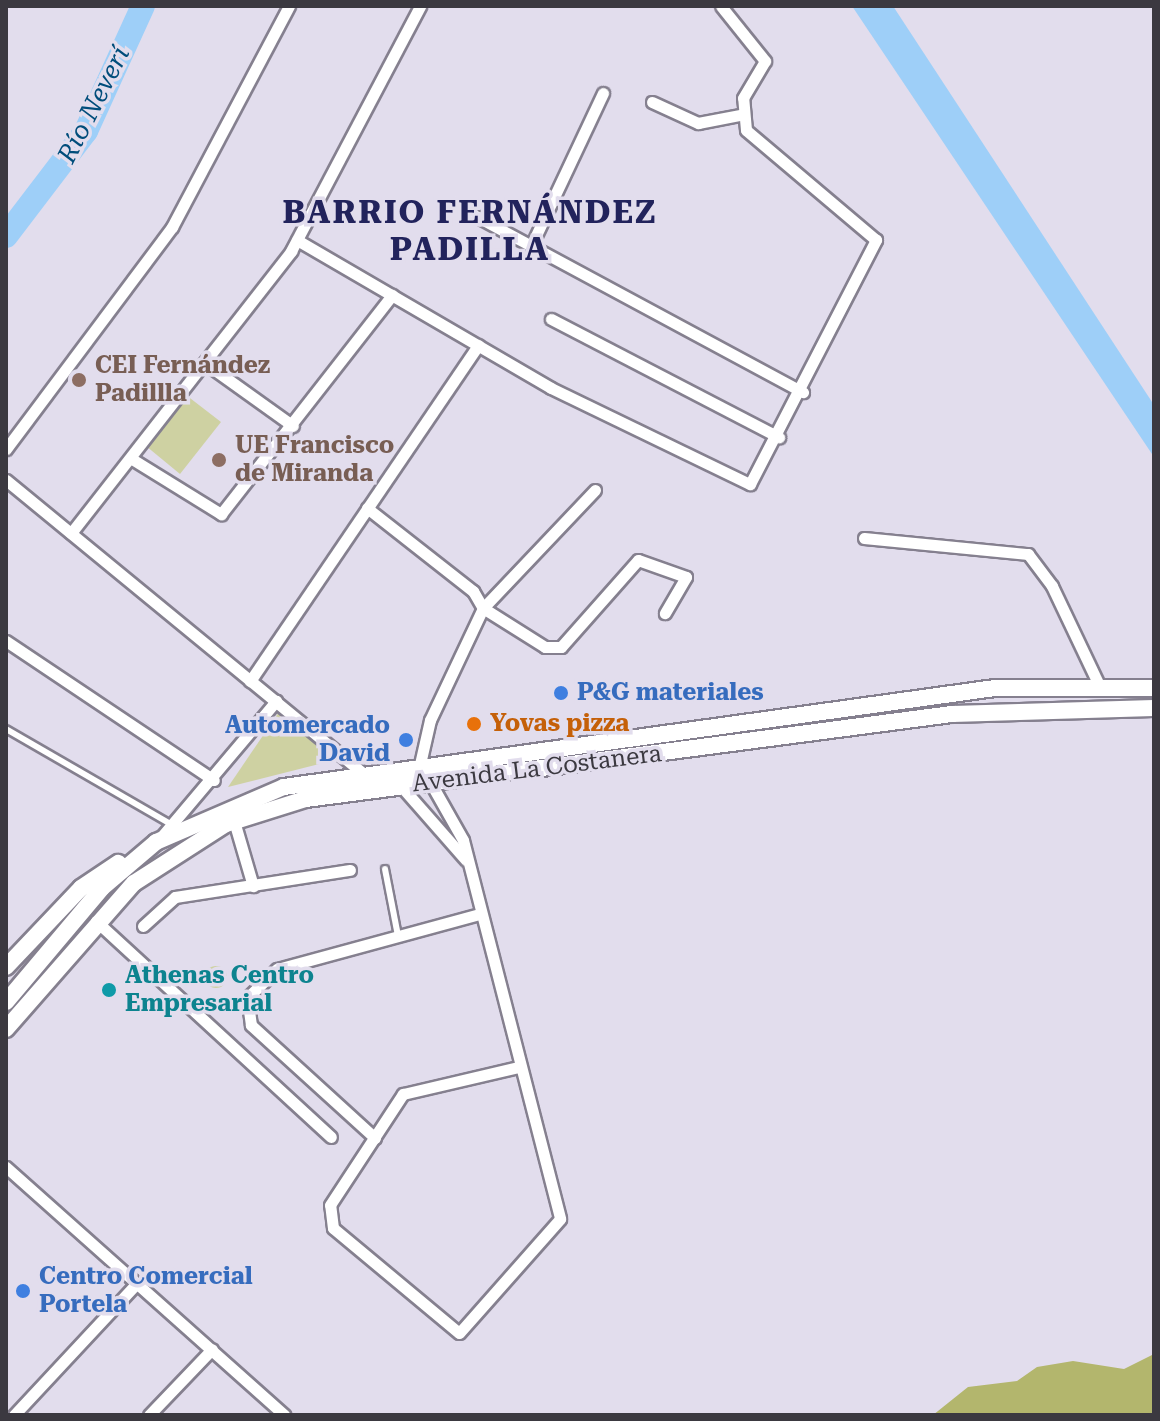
<!DOCTYPE html>
<html>
<head>
<meta charset="utf-8">
<style>
	body { margin:0 }
	#map { position:relative; width:1160px; height:1421px; overflow:hidden; background:#e2dded; font-family:"Roboto Serif",serif }
	div>[style] { position:absolute }
	.green>* { inset:0; background:#ced1a2 }
	.round { border-radius:50% }
	.forest>* { inset:0; background:#b3b66d }
	.water>* { inset:0; background:#9ecff8 }
	.river>* { height:24px; margin:-12px; padding:0 12px; transform-origin:12px; border-radius:12px; background:#9ecff8 }
	.roads { filter:drop-shadow(2px 0 #85808f) drop-shadow(-2px 0 #85808f) drop-shadow(0 2px #85808f) drop-shadow(0 -2px #85808f) }
	.lane>* { height:6px; margin:-3px; padding:0 3px; transform-origin:3px; border-radius:3px; background:#fff }
	.street>* { height:11px; margin:-5.5px; padding:0 5.5px; transform-origin:5.5px; border-radius:5.5px; background:#fff }
	.secondary>* { height:16px; margin:-8px; padding:0 8px; transform-origin:8px; border-radius:8px; background:#fff }
	.dots>* { width:22px; height:22px; translate:-50% -50%; box-sizing:border-box; border:4px solid #e2dded; border-radius:50% }
	span { translate:-50% -50%; white-space:nowrap; text-align:center; line-height:1.15; -webkit-text-stroke:7px #e2dded; paint-order:stroke }
	.education-label { font-size:24px; color:#785e54; font-weight:700 }
	.left { translate:0 -50%; text-align:left }
	.shop-label { font-size:24px; color:#366cbe; font-weight:700 }
	.right { translate:-100% -50%; text-align:right }
	.food-label { font-size:24px; color:#c56008; font-weight:700 }
	.street-label { font-size:24px; color:#3b3940 }
	.culture-label { font-size:24px; color:#0d838f; font-weight:700 }
	.water-label { font-size:26px; color:#004d7b; font-style:italic }
	.district-label { font-size:32px; color:#22235c; font-weight:700; letter-spacing:2px }
	.frame { position:absolute; inset:0; border:8px solid #3b3940; pointer-events:none }
</style>
</head>
<body>
<div id="map">
	<div class="green">
		<i style="clip-path:polygon(186px 395px,221px 422px,180px 474px,146px 446px)"></i>
		<i style="clip-path:polygon(279px 712px,339px 759px,228px 787px)"></i>
		<i class="round" style="left:205px;top:966px;width:22px;height:22px"></i>
	</div>
	<div class="forest">
		<i style="clip-path:polygon(1154px 1354px,1154px 1415px,933px 1415px,968px 1387px,1017px 1381px,1037px 1367px,1073px 1361px,1124px 1369px)"></i>
	</div>
	<div class="water">
		<i style="clip-path:polygon(852px 6px,893px 6px,1154px 405px,1154px 457px)"></i>
	</div>
	<div class="river">
		<i style="left:6px;top:236px;width:132px;rotate:-52.7deg"></i>
		<i style="left:86px;top:131px;width:137px;rotate:-65.5deg"></i>
	</div>
	<div class="roads">
		<div class="lane">
			<i style="left:6px;top:729px;width:192px;rotate:30deg"></i>
			<i style="left:385px;top:869px;width:68px;rotate:79deg"></i>
		</div>
		<div class="street">
			<i style="left:652px;top:102px;width:51px;rotate:24.5deg"></i>
			<i style="left:698px;top:123px;width:43px;rotate:-10.8deg"></i>
			<i style="left:472px;top:214px;width:376px;rotate:28.3deg"></i>
			<i style="left:297px;top:240px;width:294px;rotate:30.2deg"></i>
			<i style="left:551px;top:388px;width:221px;rotate:25.8deg"></i>
			<i style="left:750px;top:484px;width:275px;rotate:-62.7deg"></i>
			<i style="left:876px;top:240px;width:170px;rotate:-139.8deg"></i>
			<i style="left:746px;top:130px;width:32px;rotate:-95deg"></i>
			<i style="left:743px;top:98px;width:43px;rotate:-59.3deg"></i>
			<i style="left:765px;top:61px;width:70px;rotate:-128.7deg"></i>
			<i style="left:531px;top:246px;width:169px;rotate:-64.8deg"></i>
			<i style="left:551px;top:319px;width:257px;rotate:27.4deg"></i>
			<i style="left:205px;top:363px;width:108px;rotate:35.6deg"></i>
			<i style="left:6px;top:449px;width:277px;rotate:-53.2deg"></i>
			<i style="left:172px;top:227px;width:250px;rotate:-62.1deg"></i>
			<i style="left:132px;top:459px;width:105px;rotate:31.7deg"></i>
			<i style="left:221px;top:514px;width:278px;rotate:-52deg"></i>
			<i style="left:6px;top:480px;width:460px;rotate:39.4deg"></i>
			<i style="left:595px;top:490px;width:163px;rotate:133.5deg"></i>
			<i style="left:483px;top:608px;width:73px;rotate:32.2deg"></i>
			<i style="left:545px;top:647px;width:16px"></i>
			<i style="left:561px;top:647px;width:116px;rotate:-48.5deg"></i>
			<i style="left:638px;top:560px;width:51px;rotate:19.5deg"></i>
			<i style="left:686px;top:577px;width:42px;rotate:120.3deg"></i>
			<i style="left:367px;top:508px;width:135px;rotate:38.1deg"></i>
			<i style="left:473px;top:591px;width:20px;rotate:60deg"></i>
			<i style="left:483px;top:608px;width:124px;rotate:115.3deg"></i>
			<i style="left:430px;top:720px;width:45px;rotate:102.8deg"></i>
			<i style="left:420px;top:764px;width:87px;rotate:60.5deg"></i>
			<i style="left:463px;top:840px;width:391px;rotate:75.6deg"></i>
			<i style="left:560px;top:1219px;width:152px;rotate:131.5deg"></i>
			<i style="left:459px;top:1333px;width:164px;rotate:-140.2deg"></i>
			<i style="left:333px;top:1228px;width:23px;rotate:-97deg"></i>
			<i style="left:330px;top:1205px;width:133px;rotate:-56.7deg"></i>
			<i style="left:403px;top:1094px;width:118px;rotate:-13.2deg"></i>
			<i style="left:71px;top:533px;width:358px;rotate:-52deg"></i>
			<i style="left:291px;top:251px;width:277px;rotate:-62.2deg"></i>
			<i style="left:864px;top:538px;width:165px;rotate:5.6deg"></i>
			<i style="left:1028px;top:554px;width:40px;rotate:53deg"></i>
			<i style="left:1052px;top:586px;width:110px;rotate:64.6deg"></i>
			<i style="left:6px;top:641px;width:250px;rotate:33.8deg"></i>
			<i style="left:250px;top:681px;width:406px;rotate:-55.8deg"></i>
			<i style="left:401px;top:786px;width:98px;rotate:48.7deg"></i>
			<i style="left:234px;top:821px;width:68px;rotate:73.7deg"></i>
			<i style="left:162px;top:836px;width:177px;rotate:-49.8deg"></i>
			<i style="left:96px;top:921px;width:319px;rotate:42.6deg"></i>
			<i style="left:143px;top:926px;width:43px;rotate:-42.2deg"></i>
			<i style="left:175px;top:897px;width:177px;rotate:-8.8deg"></i>
			<i style="left:375px;top:1138px;width:168px;rotate:-137.7deg"></i>
			<i style="left:251px;top:1025px;width:27px;rotate:-98deg"></i>
			<i style="left:247px;top:998px;width:42px;rotate:-44deg"></i>
			<i style="left:277px;top:969px;width:210px;rotate:-15.2deg"></i>
			<i style="left:6px;top:1167px;width:373px;rotate:41.7deg"></i>
			<i style="left:14px;top:1415px;width:180px;rotate:-47deg"></i>
			<i style="left:149px;top:1415px;width:91px;rotate:-46.3deg"></i>
		</div>
		<div class="secondary">
			<i style="left:6px;top:967px;width:109px;rotate:-46.5deg"></i>
			<i style="left:81px;top:888px;width:45px;rotate:-34deg"></i>
			<i style="left:6px;top:1002px;width:149px;rotate:-49.9deg"></i>
			<i style="left:102px;top:888px;width:71px;rotate:-40.4deg"></i>
			<i style="left:156px;top:842px;width:139px;rotate:-23.3deg"></i>
			<i style="left:284px;top:787px;width:718px;rotate:-7.93deg"></i>
			<i style="left:995px;top:688px;width:159px"></i>
			<i style="left:6px;top:1029px;width:194px;rotate:-48.8deg"></i>
			<i style="left:134px;top:883px;width:109px;rotate:-32.7deg"></i>
			<i style="left:226px;top:824px;width:84px;rotate:-17.4deg"></i>
			<i style="left:306px;top:799px;width:652px;rotate:-7.5deg"></i>
			<i style="left:952px;top:714px;width:202px;rotate:-1.7deg"></i>
		</div>
	</div>
	<div class="dots">
		<i style="left:79px;top:380px;background:#8d6e63"></i>
		<i style="left:219px;top:460px;background:#8d6e63"></i>
		<i style="left:561px;top:693px;background:#3f7fe0"></i>
		<i style="left:474px;top:724px;background:#e8710a"></i>
		<i style="left:406px;top:740px;background:#3f7fe0"></i>
		<i style="left:109px;top:990px;background:#0f9aa8"></i>
		<i style="left:23px;top:1291px;background:#3f7fe0"></i>
	</div>
	<div class="education-label">
		<span class="left" style="left:95px;top:380px">CEI Fernández<br>Padillla</span>
		<span class="left" style="left:235px;top:460px">UE Francisco<br>de Miranda</span>
	</div>
	<div class="shop-label">
		<span class="left" style="left:577px;top:693px">P&amp;G materiales</span>
		<span class="right" style="left:390px;top:740px">Automercado<br>David</span>
		<span class="left" style="left:39px;top:1291px">Centro Comercial<br>Portela</span>
	</div>
	<div class="food-label">
		<span class="left" style="left:490px;top:724px">Yovas pizza</span>
	</div>
	<div class="street-label">
		<span style="left:537px;top:769px;rotate:-7deg">Avenida La Costanera</span>
	</div>
	<div class="culture-label">
		<span class="left" style="left:125px;top:990px">Athenas Centro<br>Empresarial</span>
	</div>
	<div class="water-label">
		<span style="left:94px;top:105px;rotate:-63deg">Río Neverí</span>
	</div>
	<div class="district-label">
		<span style="left:470px;top:231px">BARRIO FERNÁNDEZ<br>PADILLA</span>
	</div>
	<div class="frame"></div>
</div>
</body>
</html>
